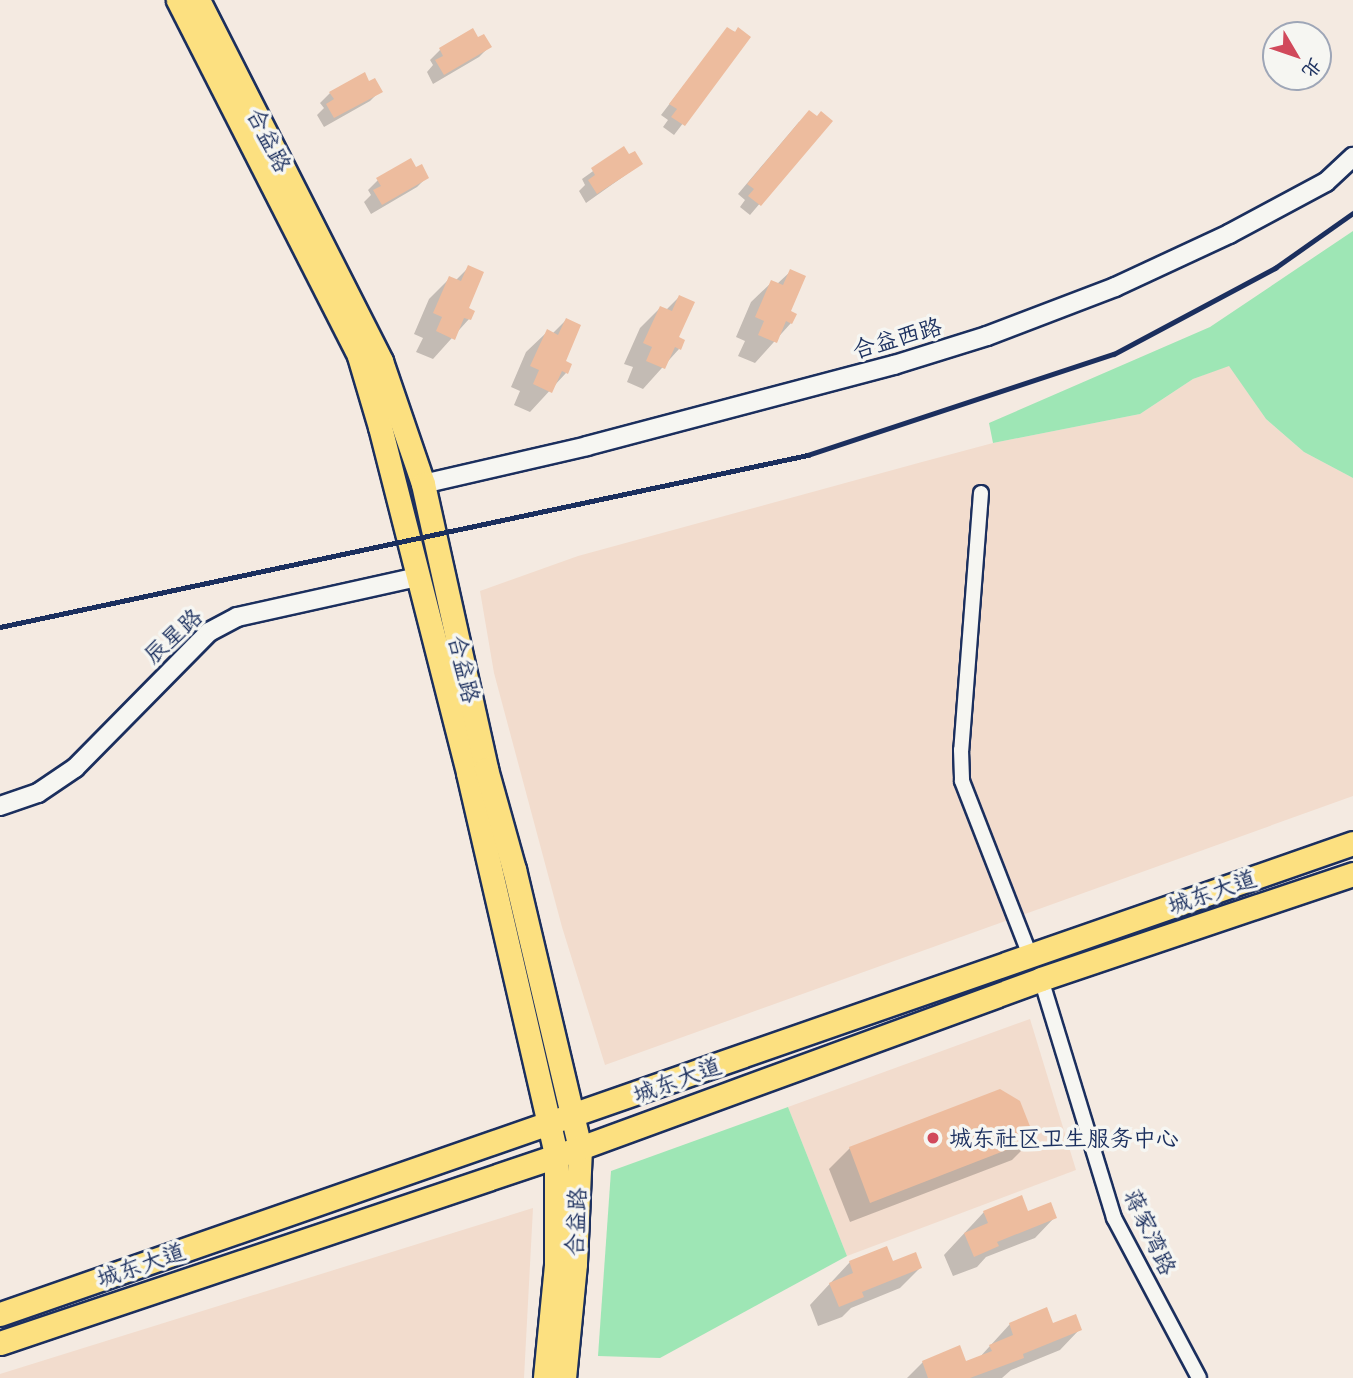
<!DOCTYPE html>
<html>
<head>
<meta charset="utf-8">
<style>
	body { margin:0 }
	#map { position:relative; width:1353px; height:1378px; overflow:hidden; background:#f4eae1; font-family:Itim,"LXGW WenKai TC",sans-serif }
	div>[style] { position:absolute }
	.built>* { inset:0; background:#f2dccd }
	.green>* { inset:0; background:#9ee6b5 }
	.shadow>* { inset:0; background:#0003 }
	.building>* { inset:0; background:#edbc9e }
	.roads { filter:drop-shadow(2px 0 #1b2f5e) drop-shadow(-2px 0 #1b2f5e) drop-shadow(0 2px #1b2f5e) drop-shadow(0 -2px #1b2f5e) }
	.minor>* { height:14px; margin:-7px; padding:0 7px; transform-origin:7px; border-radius:7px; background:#f6f6f2 }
	.tertiary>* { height:18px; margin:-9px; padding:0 9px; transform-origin:9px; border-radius:9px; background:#f6f6f2 }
	.primary>* { height:23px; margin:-11.5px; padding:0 11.5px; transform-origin:11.5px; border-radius:11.5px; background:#fce080 }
	.rail>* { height:4.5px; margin:-2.25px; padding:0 2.25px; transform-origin:2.25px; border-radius:2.25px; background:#1b2f5e }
	.dots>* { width:19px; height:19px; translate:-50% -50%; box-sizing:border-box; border:4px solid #f6f6f2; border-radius:50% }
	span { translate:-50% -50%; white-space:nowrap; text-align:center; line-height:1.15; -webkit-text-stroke:7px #f6f6f2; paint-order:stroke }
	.street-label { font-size:23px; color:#1b2f5e }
	.poi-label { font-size:23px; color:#1b2f5e }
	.left { translate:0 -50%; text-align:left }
	.north { position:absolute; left:1262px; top:21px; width:70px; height:70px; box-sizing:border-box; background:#f6f6f2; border:2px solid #9ea6b7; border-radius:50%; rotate:129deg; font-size:19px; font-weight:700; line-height:28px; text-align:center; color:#1b2f5e }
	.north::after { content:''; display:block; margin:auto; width:24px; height:32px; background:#d1495b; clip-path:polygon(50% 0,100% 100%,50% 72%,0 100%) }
</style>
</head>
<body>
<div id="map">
	<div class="built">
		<i style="clip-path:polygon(1229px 365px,1266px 419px,1304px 452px,1353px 478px,1353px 796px,605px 1065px,562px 927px,494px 673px,480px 591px,578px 556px,922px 462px,993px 443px,1140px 414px,1193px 379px)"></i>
		<i style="clip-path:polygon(1030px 1019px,1076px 1170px,847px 1256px,788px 1107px)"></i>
		<i style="clip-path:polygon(533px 1208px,524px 1378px,0 1378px,0 1374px)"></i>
	</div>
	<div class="green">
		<i style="clip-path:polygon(1353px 231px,1353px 478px,1304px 452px,1266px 419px,1229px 366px,1193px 379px,1140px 414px,993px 443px,989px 423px,1210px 327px)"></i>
		<i style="clip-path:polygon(788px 1107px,847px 1256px,660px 1358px,598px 1356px,611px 1171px)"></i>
	</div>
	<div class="shadow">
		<i style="clip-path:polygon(727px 29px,749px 37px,674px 135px,663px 127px,668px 120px,661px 115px)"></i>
		<i style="clip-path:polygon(473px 31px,478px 39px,489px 47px,479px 57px,433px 84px,427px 72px,433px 65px,430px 60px,440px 50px)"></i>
		<i style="clip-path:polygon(369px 83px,380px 91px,370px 101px,324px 127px,317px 115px,324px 108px,320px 103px,330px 93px)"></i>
		<i style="clip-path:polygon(816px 118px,830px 121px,750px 215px,740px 207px,745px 200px,738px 194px,799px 122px)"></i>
		<i style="clip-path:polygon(624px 149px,629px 157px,641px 164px,586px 203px,579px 191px,585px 185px,582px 179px)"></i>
		<i style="clip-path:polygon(415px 169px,427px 177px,417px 187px,371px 214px,364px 202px,371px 195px,368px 190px,378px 180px)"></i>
		<i style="clip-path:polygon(469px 267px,466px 309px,469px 319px,433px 359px,416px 352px,423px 338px,414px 334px,429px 299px,450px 278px,455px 281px)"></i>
		<i style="clip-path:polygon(791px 271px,788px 312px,791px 323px,755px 363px,738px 356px,745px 341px,736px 337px,751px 302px,772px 282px,777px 284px)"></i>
		<i style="clip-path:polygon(679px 297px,677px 338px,679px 349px,643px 389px,627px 382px,633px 367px,624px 364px,640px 328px,660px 308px,666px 310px)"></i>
		<i style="clip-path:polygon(566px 320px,563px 362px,566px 373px,530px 412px,514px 405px,520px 391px,511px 387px,526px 352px,547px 332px,552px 334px)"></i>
		<i style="clip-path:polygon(1033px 1139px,1012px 1160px,850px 1222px,829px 1169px,850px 1148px)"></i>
		<i style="clip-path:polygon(984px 1212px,1055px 1217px,1035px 1238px,986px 1257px,977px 1267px,953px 1276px,944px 1255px)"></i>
		<i style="clip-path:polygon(850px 1262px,920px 1268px,900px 1288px,851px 1308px,842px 1317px,818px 1326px,810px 1305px)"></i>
		<i style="clip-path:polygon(1010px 1324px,1080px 1329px,1060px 1350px,1011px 1370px,1002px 1378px,907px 1378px,923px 1362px,965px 1363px,979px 1358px)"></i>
	</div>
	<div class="building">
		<i style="clip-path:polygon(727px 27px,735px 32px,738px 27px,751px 37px,685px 126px,671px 117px,677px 109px,669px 104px)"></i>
		<i style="clip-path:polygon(473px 28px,478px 37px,484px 34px,492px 47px,444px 75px,435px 60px,443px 56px,439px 48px)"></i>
		<i style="clip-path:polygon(365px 72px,369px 81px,375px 78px,383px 92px,334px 118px,326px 104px,334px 99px,329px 92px)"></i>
		<i style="clip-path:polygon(809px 110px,817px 116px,821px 111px,833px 121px,761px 206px,748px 196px,754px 189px,747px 184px)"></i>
		<i style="clip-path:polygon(624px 146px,629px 154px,635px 151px,643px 164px,597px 194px,588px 180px,595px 175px,591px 168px)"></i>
		<i style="clip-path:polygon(411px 158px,416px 167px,422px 164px,429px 178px,382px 205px,373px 190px,381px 186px,376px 178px)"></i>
		<i style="clip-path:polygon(468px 265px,484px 272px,469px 308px,475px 311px,471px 320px,464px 318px,455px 340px,436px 331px,442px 317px,433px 313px,449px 276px,461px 281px)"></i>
		<i style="clip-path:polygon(790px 269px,806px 276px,791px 311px,797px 314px,792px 324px,786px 321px,777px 343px,758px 335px,764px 321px,755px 317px,771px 280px,783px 285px)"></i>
		<i style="clip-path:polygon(679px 295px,695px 302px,679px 337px,685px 340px,681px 350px,675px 347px,665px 369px,646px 361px,652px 347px,643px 343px,660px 306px,672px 311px)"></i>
		<i style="clip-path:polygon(566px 318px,581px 325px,566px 361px,572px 364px,568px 374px,562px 371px,552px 393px,533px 384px,539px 370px,530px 366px,547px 329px,558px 335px)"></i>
		<i style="clip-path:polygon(1000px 1089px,1020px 1101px,1035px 1139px,870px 1203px,849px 1147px)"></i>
		<i style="clip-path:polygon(1022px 1195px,1028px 1211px,1051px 1202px,1057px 1218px,997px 1242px,999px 1246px,974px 1257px,964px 1233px,988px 1223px,983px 1211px)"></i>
		<i style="clip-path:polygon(887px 1246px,893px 1261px,916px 1252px,922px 1268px,862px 1292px,864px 1297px,839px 1307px,829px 1283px,853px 1273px,849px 1261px)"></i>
		<i style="clip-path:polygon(1047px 1307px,1053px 1323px,1076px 1314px,1082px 1330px,1023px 1354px,1024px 1358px,970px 1378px,928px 1378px,922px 1361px,960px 1345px,966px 1361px,992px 1351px,989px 1345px,1013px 1335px,1009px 1323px)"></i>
	</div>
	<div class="roads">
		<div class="minor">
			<i style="left:981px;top:493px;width:258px;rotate:94.4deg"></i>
			<i style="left:961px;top:750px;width:31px;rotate:88deg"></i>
			<i style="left:962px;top:781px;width:187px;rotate:68.7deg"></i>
			<i style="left:1041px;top:979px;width:250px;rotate:73deg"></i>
			<i style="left:1114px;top:1218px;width:181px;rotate:62deg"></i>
		</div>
		<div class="tertiary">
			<i style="left:423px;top:484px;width:168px;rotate:-13deg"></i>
			<i style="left:587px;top:446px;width:318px;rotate:-14.8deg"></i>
			<i style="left:894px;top:365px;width:97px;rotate:-17.3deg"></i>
			<i style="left:987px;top:336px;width:137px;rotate:-20.9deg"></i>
			<i style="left:1115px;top:287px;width:126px;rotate:-24.9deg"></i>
			<i style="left:1229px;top:234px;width:110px;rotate:-28.2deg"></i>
			<i style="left:1326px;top:182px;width:37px;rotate:-43deg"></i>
			<i style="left:0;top:806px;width:40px;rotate:-18.9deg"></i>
			<i style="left:38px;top:793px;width:45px;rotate:-34deg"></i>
			<i style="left:75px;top:768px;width:191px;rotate:-45.4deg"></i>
			<i style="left:209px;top:632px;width:32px;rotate:-28deg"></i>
			<i style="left:237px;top:617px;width:185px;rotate:-12.5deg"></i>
		</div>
		<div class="primary">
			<i style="left:178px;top:0;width:399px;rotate:63deg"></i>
			<i style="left:359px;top:356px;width:74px;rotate:73.5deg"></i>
			<i style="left:380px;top:427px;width:357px;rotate:75.7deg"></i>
			<i style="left:468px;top:773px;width:392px;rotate:77deg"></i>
			<i style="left:556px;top:1155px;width:110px;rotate:90deg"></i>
			<i style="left:556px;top:1265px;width:114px;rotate:95.6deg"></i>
			<i style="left:198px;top:0;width:405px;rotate:63.1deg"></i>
			<i style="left:381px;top:361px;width:130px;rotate:71.1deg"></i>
			<i style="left:423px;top:484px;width:292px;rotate:77.5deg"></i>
			<i style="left:486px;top:769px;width:104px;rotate:74.4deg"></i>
			<i style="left:514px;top:869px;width:287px;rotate:76.7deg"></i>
			<i style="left:580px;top:1148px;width:116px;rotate:92.5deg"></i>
			<i style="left:575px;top:1264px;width:115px;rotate:95.5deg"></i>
			<i style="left:0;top:1314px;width:1433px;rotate:-19.19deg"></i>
			<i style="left:0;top:1343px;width:612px;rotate:-18.58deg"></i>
			<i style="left:580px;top:1148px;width:491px;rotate:-20.1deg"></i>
			<i style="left:1041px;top:979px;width:329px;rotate:-18.6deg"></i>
		</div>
	</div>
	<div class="rail">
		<i style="left:0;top:627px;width:826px;rotate:-12.02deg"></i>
		<i style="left:808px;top:455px;width:322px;rotate:-18.3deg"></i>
		<i style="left:1114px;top:354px;width:183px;rotate:-28.1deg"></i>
		<i style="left:1275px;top:268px;width:95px;rotate:-35.2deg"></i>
	</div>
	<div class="dots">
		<i style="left:933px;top:1138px;background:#d1495b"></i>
	</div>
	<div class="street-label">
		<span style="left:269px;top:140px;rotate:63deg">合益路</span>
		<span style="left:897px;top:338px;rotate:-16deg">合益西路</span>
		<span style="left:173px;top:636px;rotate:-42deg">辰星路</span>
		<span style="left:464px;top:669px;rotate:77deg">合益路</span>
		<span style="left:1212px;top:892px;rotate:-19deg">城东大道</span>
		<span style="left:677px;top:1080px;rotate:-20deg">城东大道</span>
		<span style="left:576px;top:1222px;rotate:-87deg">合益路</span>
		<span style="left:1150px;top:1232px;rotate:65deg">蒋家湾路</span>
		<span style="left:141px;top:1265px;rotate:-19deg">城东大道</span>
	</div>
	<div class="poi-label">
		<span class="left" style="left:949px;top:1138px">城东社区卫生服务中心</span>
	</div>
	<div class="north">北</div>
</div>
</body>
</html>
